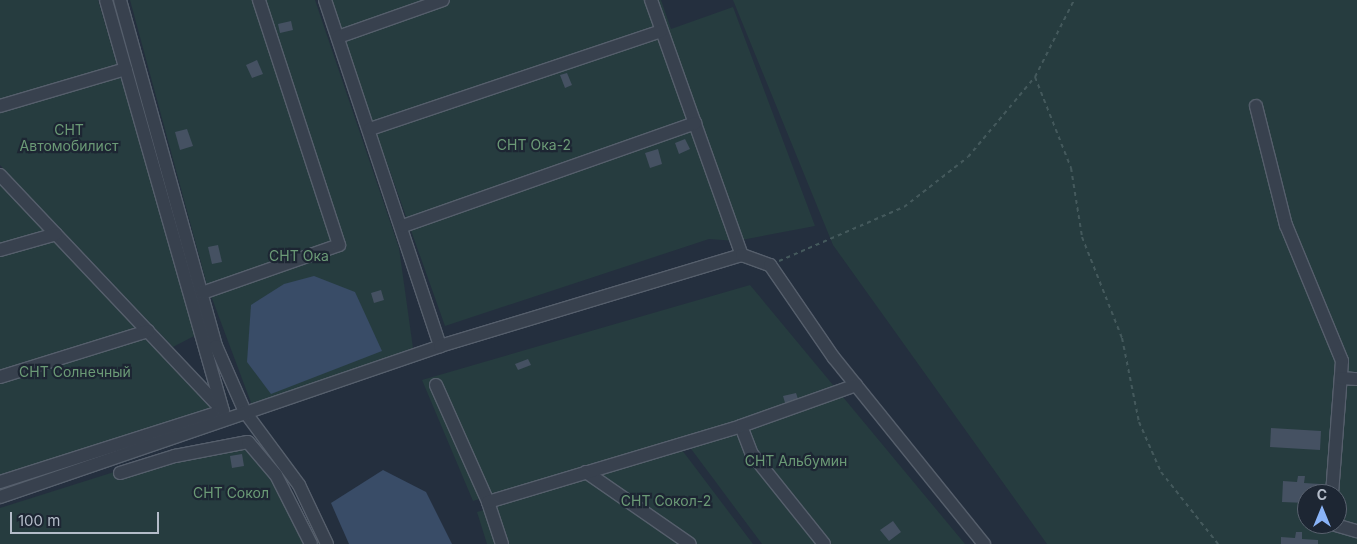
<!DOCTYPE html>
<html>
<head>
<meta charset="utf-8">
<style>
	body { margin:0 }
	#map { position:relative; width:1357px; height:544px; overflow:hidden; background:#242f3e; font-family:Inter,sans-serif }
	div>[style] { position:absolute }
	.green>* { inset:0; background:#263c3f }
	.water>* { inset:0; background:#394c67 }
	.building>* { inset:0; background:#455162 }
	.path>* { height:2px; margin-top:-1px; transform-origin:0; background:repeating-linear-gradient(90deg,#44595c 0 4px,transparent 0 8px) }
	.roads { filter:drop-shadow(1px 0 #565f6c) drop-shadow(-1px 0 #565f6c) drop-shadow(0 1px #565f6c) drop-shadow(0 -1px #565f6c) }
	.minor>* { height:12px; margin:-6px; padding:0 6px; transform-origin:6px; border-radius:6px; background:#38414e }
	span { translate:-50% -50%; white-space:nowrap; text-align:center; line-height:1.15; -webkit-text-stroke:4.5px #1d2633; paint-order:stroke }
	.park-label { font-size:14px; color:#6b9a76 }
	.north { position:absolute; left:1297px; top:484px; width:50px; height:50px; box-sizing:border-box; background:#1d2633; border:1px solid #59626f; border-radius:50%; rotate:0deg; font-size:14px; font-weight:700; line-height:20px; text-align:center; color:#b4bcc9 }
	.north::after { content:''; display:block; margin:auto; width:18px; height:22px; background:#8ab4f8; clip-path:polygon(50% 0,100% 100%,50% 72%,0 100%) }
	.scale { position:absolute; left:10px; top:512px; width:149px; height:22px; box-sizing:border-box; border:2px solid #b4bcc9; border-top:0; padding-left:6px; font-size:15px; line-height:18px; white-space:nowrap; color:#b4bcc9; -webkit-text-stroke:4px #1d2633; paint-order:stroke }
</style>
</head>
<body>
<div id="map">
	<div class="green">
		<i style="clip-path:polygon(0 0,98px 0,196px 335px,173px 347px,0 165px)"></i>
		<i style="clip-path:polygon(130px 0,315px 0,399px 248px,413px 348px,253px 408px,207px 285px)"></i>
		<i style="clip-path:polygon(329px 0,661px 0,671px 29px,733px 7px,815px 226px,736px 241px,709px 239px,445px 326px)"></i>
		<i style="clip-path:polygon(evenodd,733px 0,1357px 0,1357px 544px,1047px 544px,833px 245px,733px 0,1307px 494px,1337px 494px,1337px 524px,1307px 524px,1307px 494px)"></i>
		<i style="clip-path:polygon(0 184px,213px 407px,0 476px)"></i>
		<i style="clip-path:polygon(750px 285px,965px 544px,762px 544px,683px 438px,473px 501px,422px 380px)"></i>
		<i style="clip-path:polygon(249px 438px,272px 460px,318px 544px,0 544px,0 508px,171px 454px)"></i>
		<i style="clip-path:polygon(682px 450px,753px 544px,487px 544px,477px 512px)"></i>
	</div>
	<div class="water">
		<i style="clip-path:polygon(314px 276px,355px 292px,382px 351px,271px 394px,247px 362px,251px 305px,284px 284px)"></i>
		<i style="clip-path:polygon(383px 470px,426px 492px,452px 544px,349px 544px,331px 503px)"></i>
	</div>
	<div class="building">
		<i style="clip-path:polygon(291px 21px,293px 30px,280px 33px,278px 24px)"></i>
		<i style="clip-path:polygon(257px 60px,263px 74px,252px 78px,246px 65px)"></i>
		<i style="clip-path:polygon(567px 73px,572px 85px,565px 88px,560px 75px)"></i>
		<i style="clip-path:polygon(187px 129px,193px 146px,180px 150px,175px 132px)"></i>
		<i style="clip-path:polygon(685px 139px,690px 149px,679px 154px,675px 143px)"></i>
		<i style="clip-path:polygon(658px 149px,662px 164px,650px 168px,645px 153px)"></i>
		<i style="clip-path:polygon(218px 245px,222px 262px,212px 264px,208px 247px)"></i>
		<i style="clip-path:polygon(381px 290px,384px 300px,374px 303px,371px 293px)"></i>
		<i style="clip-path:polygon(528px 359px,531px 365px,518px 370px,515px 364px)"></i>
		<i style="clip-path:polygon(796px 393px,799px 402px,786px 406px,783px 396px)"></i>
		<i style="clip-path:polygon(1271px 428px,1321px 431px,1320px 450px,1270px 447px)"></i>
		<i style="clip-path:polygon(242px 454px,244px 466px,232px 468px,230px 456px)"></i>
		<i style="clip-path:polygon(1298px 476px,1305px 476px,1304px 483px,1320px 484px,1320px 494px,1307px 494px,1307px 503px,1282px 502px,1283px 481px,1297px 482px)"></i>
		<i style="clip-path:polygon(893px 521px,901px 532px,889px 541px,880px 530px)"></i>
		<i style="clip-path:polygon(1296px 532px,1302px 532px,1302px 539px,1318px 540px,1318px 544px,1281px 544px,1281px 537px,1295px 538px)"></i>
	</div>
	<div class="path">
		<i style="left:1035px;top:77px;width:98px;rotate:68.4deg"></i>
		<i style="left:1071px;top:168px;width:70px;rotate:80.9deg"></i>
		<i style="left:1082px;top:237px;width:109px;rotate:68.4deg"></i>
		<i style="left:1122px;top:338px;width:86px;rotate:78.6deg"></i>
		<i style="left:1139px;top:422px;width:55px;rotate:66.3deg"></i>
		<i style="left:1161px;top:472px;width:92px;rotate:51.6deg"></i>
		<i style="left:779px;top:261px;width:136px;rotate:-23.4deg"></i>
		<i style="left:904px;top:207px;width:81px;rotate:-38deg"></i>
		<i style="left:968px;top:157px;width:104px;rotate:-50.1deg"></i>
		<i style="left:1035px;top:77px;width:86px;rotate:-63.1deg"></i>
	</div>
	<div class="roads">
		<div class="minor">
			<i style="left:120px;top:0;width:359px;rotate:74.5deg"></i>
			<i style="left:216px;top:346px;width:72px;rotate:66.3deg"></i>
			<i style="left:245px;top:412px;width:91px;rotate:53.5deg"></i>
			<i style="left:299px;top:485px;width:65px;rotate:64.6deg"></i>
			<i style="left:325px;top:0;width:365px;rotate:71.6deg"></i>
			<i style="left:651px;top:0;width:271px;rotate:70.4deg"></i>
			<i style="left:338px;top:37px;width:111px;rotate:-19.4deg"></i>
			<i style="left:0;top:106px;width:131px;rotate:-16.4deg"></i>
			<i style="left:1256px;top:106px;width:123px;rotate:75.9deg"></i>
			<i style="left:1286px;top:225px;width:147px;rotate:67.6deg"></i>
			<i style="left:1342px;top:361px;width:133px;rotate:94.3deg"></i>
			<i style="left:370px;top:129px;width:307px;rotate:-18.6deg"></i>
			<i style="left:0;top:175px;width:322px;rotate:46.6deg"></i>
			<i style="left:403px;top:226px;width:310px;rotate:-19.4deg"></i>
			<i style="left:0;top:250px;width:58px;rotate:-15.9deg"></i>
			<i style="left:202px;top:293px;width:145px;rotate:-19.3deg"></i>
			<i style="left:339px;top:245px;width:258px;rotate:-108.1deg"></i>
			<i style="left:0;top:377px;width:155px;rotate:-17.3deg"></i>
			<i style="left:1341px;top:378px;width:16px;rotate:4deg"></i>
			<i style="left:436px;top:385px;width:128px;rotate:66deg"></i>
			<i style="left:488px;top:502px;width:44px;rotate:71.6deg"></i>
			<i style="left:741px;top:426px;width:30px;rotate:69deg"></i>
			<i style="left:752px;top:454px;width:115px;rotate:51.3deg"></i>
			<i style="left:586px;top:472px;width:126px;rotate:34.7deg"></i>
			<i style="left:120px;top:473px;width:58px;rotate:-17.2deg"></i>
			<i style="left:175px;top:456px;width:74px;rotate:-10.9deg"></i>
			<i style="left:248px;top:442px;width:43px;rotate:49.7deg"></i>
			<i style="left:276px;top:475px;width:77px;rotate:63.1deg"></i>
			<i style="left:0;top:482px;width:234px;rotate:-17.7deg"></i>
			<i style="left:223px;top:411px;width:427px;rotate:-105.9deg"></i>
			<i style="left:0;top:497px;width:465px;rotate:-18.9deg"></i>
			<i style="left:440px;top:346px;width:315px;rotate:-16.8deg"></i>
			<i style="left:742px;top:255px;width:30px;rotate:20deg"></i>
			<i style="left:770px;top:265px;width:113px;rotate:55.5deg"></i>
			<i style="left:834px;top:358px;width:239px;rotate:51.1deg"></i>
			<i style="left:488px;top:502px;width:264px;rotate:-16.7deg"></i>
			<i style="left:741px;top:426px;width:122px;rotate:-19.6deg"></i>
			<i style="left:1332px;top:524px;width:26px;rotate:16deg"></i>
		</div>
	</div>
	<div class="park-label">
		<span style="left:69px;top:138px">СНТ<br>Автомобилист</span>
		<span style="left:534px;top:145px">СНТ Ока-2</span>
		<span style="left:299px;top:256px">СНТ Ока</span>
		<span style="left:75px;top:372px">СНТ Солнечный</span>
		<span style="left:796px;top:461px">СНТ Альбумин</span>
		<span style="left:231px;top:493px">СНТ Сокол</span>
		<span style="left:666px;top:501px">СНТ Сокол-2</span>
	</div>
	<div class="north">С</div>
	<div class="scale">100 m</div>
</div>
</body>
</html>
